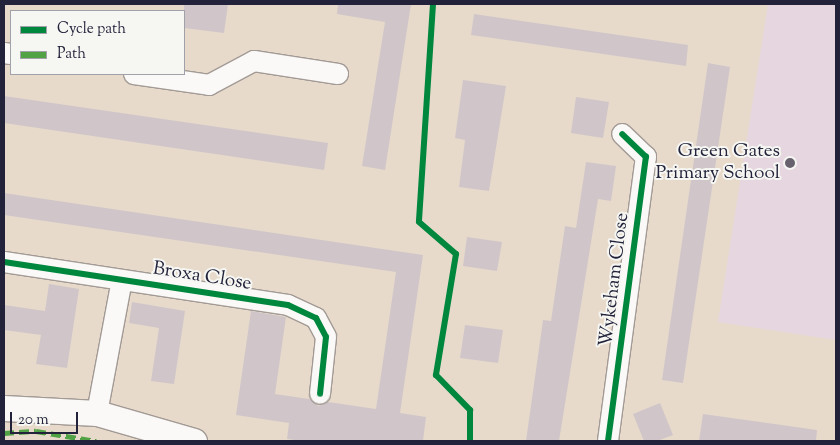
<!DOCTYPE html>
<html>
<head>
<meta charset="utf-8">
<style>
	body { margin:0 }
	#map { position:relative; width:840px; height:445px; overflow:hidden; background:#e7dacb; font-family:"Sorts Mill Goudy",serif }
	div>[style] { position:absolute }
	.built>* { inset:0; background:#e5d6e0 }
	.building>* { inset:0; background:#d0c6c9 }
	.roads { filter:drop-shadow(1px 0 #a29a95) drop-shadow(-1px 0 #a29a95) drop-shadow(0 1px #a29a95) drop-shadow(0 -1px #a29a95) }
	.minor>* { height:20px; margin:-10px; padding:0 10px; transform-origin:10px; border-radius:10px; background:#fbf9f7 }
	.tertiary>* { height:25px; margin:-12.5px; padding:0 12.5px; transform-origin:12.5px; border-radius:12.5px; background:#fbf9f7 }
	.quiet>* { height:5px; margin-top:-2.5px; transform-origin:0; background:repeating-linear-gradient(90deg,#50a245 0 10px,transparent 0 15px) }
	.cycleway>* { height:6px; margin:-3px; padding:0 3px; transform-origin:3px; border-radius:3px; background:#00873e }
	.dots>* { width:14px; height:14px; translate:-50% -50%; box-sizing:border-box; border:2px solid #f6f6f2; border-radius:50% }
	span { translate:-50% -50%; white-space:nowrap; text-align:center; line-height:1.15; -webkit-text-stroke:4px #f6f6f2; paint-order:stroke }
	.poi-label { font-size:19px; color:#22223b }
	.right { translate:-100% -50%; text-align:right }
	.street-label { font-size:19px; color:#22223b }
	.frame { position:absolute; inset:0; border:5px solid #22223b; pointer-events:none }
	.legend { position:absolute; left:10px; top:10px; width:175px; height:65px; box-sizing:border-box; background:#f6f6f2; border:1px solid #a1a1a9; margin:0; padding:6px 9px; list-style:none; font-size:15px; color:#22223b }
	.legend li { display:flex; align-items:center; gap:10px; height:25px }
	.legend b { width:25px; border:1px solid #a1a1a9 }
	.scale { position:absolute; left:10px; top:412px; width:68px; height:22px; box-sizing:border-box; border:2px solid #22223b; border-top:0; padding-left:6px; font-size:15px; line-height:18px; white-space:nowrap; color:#22223b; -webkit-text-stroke:4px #f6f6f2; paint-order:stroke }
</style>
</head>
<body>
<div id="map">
	<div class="built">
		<i style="clip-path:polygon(768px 4px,836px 4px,836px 340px,718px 322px)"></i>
	</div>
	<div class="building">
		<i style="clip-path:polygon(184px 4px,228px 4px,224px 33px,184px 28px)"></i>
		<i style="clip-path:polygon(338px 4px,411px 4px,385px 170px,362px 166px,385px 22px,337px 14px)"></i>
		<i style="clip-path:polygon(474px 14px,688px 45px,686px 66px,471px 35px)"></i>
		<i style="clip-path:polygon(708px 63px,730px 67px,683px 383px,662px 380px)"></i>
		<i style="clip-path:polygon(463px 80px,506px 86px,489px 191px,459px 187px,465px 140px,455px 138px)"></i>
		<i style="clip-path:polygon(4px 96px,328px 143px,324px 170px,4px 123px)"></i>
		<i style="clip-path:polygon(576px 97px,609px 102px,603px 138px,571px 133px)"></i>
		<i style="clip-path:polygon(586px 162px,616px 166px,611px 201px,598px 199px,559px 441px,526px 441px,543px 320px,551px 321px,565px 226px,576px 228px)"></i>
		<i style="clip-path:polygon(4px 193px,423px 255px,400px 413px,426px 417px,423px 441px,302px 441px,287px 439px,289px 423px,236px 415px,251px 311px,286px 317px,275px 394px,309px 399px,318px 406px,328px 402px,376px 409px,396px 272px,4px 215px)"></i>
		<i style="clip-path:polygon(467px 237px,502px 242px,497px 271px,463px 266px)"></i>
		<i style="clip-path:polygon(49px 284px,79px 289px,67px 368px,36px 364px,41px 335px,4px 330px,4px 305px,45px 311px)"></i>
		<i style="clip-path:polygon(132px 302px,185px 311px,174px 384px,151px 381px,159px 328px,129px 323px)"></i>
		<i style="clip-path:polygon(465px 325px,503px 330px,498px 363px,460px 358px)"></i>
		<i style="clip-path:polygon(660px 403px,673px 435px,657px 441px,644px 441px,633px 414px)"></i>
		<i style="clip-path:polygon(703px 414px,817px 430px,816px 441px,699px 441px)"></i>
	</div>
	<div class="roads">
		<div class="minor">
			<i style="left:4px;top:53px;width:7px;rotate:8deg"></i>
			<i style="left:134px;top:74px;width:76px;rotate:8.3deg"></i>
			<i style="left:209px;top:85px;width:51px;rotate:-28.1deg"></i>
			<i style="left:254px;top:61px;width:85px;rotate:8.8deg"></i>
			<i style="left:4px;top:262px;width:287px;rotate:8.6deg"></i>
			<i style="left:288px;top:305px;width:31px;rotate:25deg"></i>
			<i style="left:316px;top:318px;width:21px;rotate:62deg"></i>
			<i style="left:326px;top:337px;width:57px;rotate:96deg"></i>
			<i style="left:97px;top:413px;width:135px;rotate:-79.4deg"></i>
			<i style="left:608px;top:441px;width:287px;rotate:-82.4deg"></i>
			<i style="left:646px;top:157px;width:33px;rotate:-136deg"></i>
		</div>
		<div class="tertiary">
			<i style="left:4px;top:408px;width:93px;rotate:3.1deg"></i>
			<i style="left:97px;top:413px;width:101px;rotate:16.1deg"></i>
		</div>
	</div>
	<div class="quiet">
		<i style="left:4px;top:433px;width:32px;rotate:-4deg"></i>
		<i style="left:36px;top:431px;width:61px;rotate:9.5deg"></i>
	</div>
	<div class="cycleway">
		<i style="left:433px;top:4px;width:218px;rotate:93.7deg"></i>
		<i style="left:419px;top:222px;width:49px;rotate:40.9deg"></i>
		<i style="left:456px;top:254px;width:123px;rotate:99.4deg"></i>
		<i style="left:436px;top:375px;width:49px;rotate:45.8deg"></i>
		<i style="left:470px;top:410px;width:31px;rotate:90deg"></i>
		<i style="left:4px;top:262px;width:287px;rotate:8.6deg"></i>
		<i style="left:288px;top:305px;width:31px;rotate:25deg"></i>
		<i style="left:316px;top:318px;width:21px;rotate:62deg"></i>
		<i style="left:326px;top:337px;width:57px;rotate:96deg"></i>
		<i style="left:608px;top:441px;width:287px;rotate:-82.4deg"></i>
		<i style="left:646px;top:157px;width:33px;rotate:-136deg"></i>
	</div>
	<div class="dots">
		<i style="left:790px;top:163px;background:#67626d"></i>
	</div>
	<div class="poi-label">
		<span class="right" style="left:780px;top:163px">Green Gates<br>Primary School</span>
	</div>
	<div class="street-label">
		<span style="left:202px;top:277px;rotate:9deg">Broxa Close</span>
		<span style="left:615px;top:280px;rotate:-83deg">Wykeham Close</span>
	</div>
	<div class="frame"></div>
	<ul class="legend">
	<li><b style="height:6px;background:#00873e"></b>Cycle path</li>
	<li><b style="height:6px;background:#50a245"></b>Path</li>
	</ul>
	<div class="scale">20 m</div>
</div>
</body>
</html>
